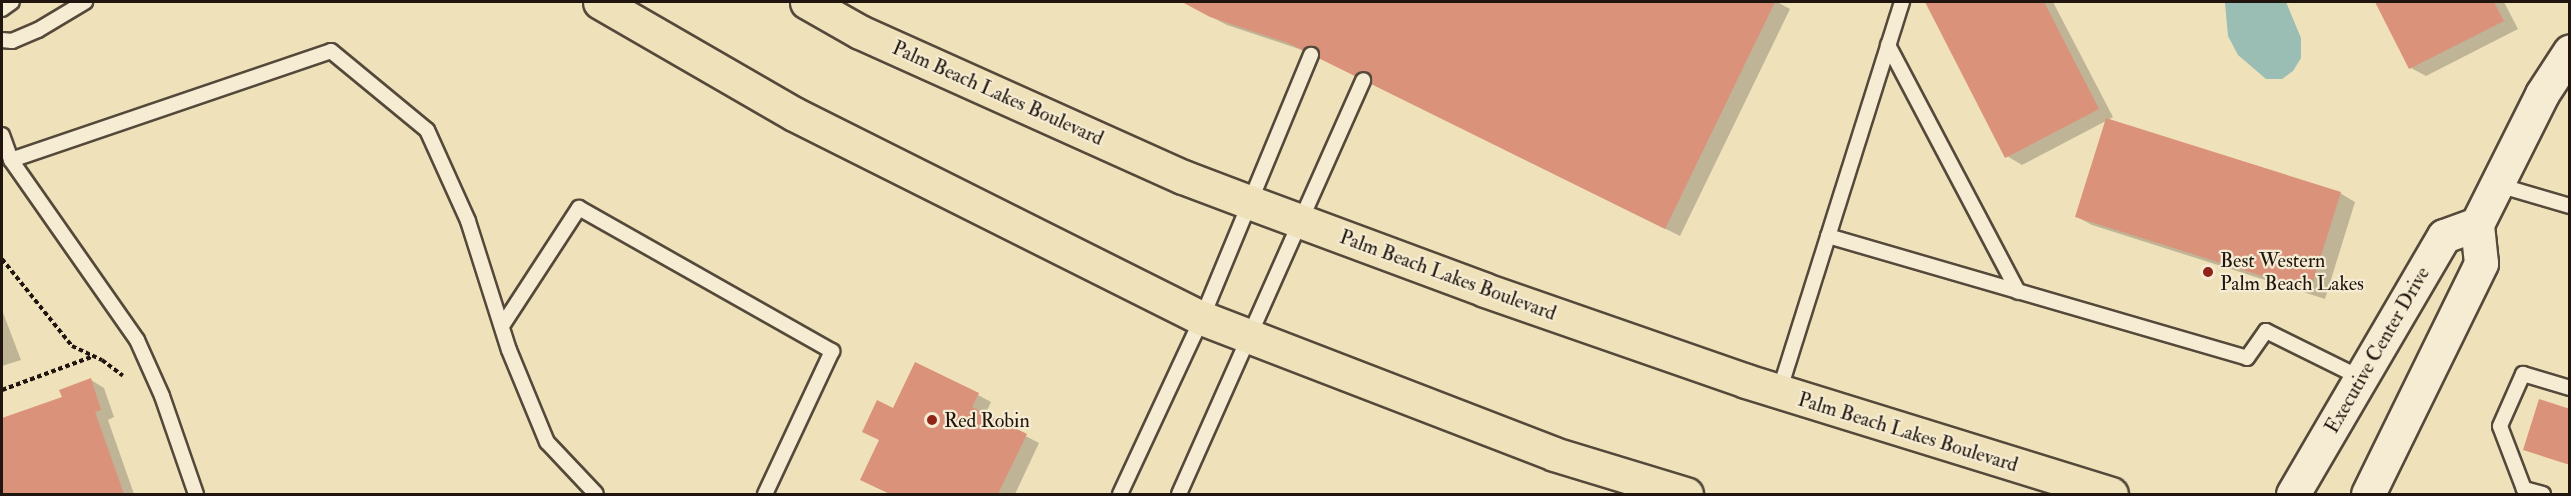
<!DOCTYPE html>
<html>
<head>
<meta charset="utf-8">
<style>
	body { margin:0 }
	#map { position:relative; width:2571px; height:496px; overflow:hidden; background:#efe2bb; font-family:"IM FELL Double Pica",serif }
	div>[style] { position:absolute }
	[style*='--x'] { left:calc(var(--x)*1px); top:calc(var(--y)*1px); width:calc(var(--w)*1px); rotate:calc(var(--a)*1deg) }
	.water>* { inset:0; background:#9abdb4 }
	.shadow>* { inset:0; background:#0003 }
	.building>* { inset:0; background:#db927b }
	.path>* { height:4px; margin-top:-2px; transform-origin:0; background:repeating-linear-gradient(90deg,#21160f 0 4.5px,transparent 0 7.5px) }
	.roads { filter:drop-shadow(2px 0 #54493a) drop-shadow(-2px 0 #54493a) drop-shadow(0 2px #54493a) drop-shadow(0 -2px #54493a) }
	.lane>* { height:14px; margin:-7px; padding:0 7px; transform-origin:7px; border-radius:7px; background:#f5ecd3 }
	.secondary>* { height:33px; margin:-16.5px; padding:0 16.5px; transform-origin:16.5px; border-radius:16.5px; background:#f5ecd3 }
	.primary>* { height:33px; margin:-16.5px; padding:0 16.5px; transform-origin:16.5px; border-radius:16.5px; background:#efe2bb }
	.dots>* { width:16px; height:16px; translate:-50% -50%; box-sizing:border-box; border:3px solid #f5ecd3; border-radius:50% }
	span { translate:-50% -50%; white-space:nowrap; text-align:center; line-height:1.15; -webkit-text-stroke:4.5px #f5ecd3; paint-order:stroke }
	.street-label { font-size:20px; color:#21160f }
	.poi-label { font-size:20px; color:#21160f }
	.left { translate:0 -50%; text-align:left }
	.frame { position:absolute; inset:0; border:3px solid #21160f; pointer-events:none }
</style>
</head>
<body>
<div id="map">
	<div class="water">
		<div style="clip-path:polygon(2286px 2px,2301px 38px,2301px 58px,2293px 71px,2282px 79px,2266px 79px,2238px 55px,2228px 36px,2225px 3px)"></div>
	</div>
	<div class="shadow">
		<div style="clip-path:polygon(1183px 2px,1777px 2px,1790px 9px,1680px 236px,1305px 51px,1227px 25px)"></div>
		<div style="clip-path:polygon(1927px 2px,2053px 2px,2113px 117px,2108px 120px,2340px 193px,2355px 202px,2325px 299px,2092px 225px,2077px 217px,2106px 121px,2022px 165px,2007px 156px)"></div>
		<div style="clip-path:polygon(2377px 2px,2504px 2px,2518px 29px,2426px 76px,2411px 68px)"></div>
		<div style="clip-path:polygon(2px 310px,21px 360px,2px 366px)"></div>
		<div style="clip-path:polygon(91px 380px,104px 388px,114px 417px,108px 420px,134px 494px,2px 494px,2px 420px,64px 398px)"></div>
		<div style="clip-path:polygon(978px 395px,991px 402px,985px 415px,1039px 443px,1015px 494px,891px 494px,875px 487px,880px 440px,894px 410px)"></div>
	</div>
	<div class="building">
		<div style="clip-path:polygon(1182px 2px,1775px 2px,1665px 229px,1288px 43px,1210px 17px)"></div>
		<div style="clip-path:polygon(1925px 2px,2044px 2px,2099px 109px,2005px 158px)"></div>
		<div style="clip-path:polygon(2375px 2px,2494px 2px,2504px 21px,2409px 69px)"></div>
		<div style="clip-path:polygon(2106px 118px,2341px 192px,2310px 291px,2075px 217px)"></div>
		<div style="clip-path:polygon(915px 362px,979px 393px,972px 407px,1027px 434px,998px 494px,890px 494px,860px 480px,879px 440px,862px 432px,877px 400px,893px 408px)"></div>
		<div style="clip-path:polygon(91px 378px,101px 410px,95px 412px,124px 494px,2px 494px,2px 418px,62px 397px,59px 390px)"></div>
		<div style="clip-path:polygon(2539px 399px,2570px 409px,2570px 465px,2523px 450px)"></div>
	</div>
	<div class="path">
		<div style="--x:2;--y:259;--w:112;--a:51.2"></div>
		<div style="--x:72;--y:346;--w:33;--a:25"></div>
		<div style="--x:102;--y:360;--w:26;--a:37"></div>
		<div style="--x:2;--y:390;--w:98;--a:-20.3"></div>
	</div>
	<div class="roads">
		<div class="lane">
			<div style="--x:2;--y:9;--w:12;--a:-35"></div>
			<div style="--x:2;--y:40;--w:10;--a:6"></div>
			<div style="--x:12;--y:41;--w:28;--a:-23"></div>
			<div style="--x:38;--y:30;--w:55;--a:-30.8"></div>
			<div style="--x:1888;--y:45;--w:279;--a:62.2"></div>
			<div style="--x:2;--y:135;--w:27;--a:70"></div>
			<div style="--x:11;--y:160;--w:220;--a:55"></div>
			<div style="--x:137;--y:340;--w:61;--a:65.9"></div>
			<div style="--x:162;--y:396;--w:104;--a:70.9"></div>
			<div style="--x:11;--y:160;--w:338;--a:-18.8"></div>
			<div style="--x:331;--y:51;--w:124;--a:39.5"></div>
			<div style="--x:427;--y:130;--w:100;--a:65.7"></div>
			<div style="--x:468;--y:221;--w:135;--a:72.4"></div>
			<div style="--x:509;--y:350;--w:100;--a:67.6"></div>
			<div style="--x:547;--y:442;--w:71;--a:46.7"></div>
			<div style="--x:2498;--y:185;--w:75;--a:16.3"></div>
			<div style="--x:1828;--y:236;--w:436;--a:16.2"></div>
			<div style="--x:2247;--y:358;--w:33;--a:-55"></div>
			<div style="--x:2266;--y:331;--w:106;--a:26.3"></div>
			<div style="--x:502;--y:326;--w:141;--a:-56.9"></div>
			<div style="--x:579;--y:208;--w:291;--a:29.5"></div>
			<div style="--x:832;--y:351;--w:158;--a:115.1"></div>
			<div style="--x:1779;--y:392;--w:409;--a:-72.5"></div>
			<div style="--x:1120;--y:494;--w:194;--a:-65"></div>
			<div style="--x:1202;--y:318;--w:285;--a:-67.5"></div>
			<div style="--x:1179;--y:494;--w:453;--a:-66"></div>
			<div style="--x:2543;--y:494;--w:20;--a:-165"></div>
			<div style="--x:2524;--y:489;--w:67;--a:-110.9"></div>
			<div style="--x:2500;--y:426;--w:57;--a:-66.1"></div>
			<div style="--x:2523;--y:374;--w:49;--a:16.6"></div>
		</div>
		<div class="secondary">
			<div style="--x:2293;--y:494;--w:299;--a:-59.7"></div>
			<div style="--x:2444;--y:236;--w:35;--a:-20"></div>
			<div style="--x:2368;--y:494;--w:257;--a:-63.9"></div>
			<div style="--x:2481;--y:263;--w:39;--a:-96"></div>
			<div style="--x:2477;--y:224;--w:145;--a:-63.4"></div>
			<div style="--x:2542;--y:94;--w:51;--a:-56.9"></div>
		</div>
		<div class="primary">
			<div style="--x:600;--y:2;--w:224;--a:30"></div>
			<div style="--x:794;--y:114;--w:456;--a:26.6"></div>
			<div style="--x:1202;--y:318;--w:377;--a:21.1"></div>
			<div style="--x:1554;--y:454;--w:138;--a:16.9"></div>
			<div style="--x:807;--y:2;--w:61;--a:29.5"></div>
			<div style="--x:860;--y:32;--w:354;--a:24.2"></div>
			<div style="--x:1183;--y:177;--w:71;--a:20.7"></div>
			<div style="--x:1249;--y:202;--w:252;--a:20.4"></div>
			<div style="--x:1485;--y:290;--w:276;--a:19.2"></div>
			<div style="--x:1746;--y:381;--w:382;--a:17.2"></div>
		</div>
	</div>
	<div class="dots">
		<div style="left:2208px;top:272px;background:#8f2418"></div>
		<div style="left:932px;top:420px;background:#8f2418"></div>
	</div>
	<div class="street-label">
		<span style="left:998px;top:93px;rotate:24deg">Palm Beach Lakes Boulevard</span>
		<span style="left:1448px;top:275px;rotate:20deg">Palm Beach Lakes Boulevard</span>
		<span style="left:2377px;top:350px;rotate:-60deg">Executive Center Drive</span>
		<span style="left:1908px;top:432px;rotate:17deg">Palm Beach Lakes Boulevard</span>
	</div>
	<div class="poi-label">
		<span class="left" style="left:2220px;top:272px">Best Western<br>Palm Beach Lakes</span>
		<span class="left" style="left:944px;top:420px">Red Robin</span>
	</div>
	<div class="frame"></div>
</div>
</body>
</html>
